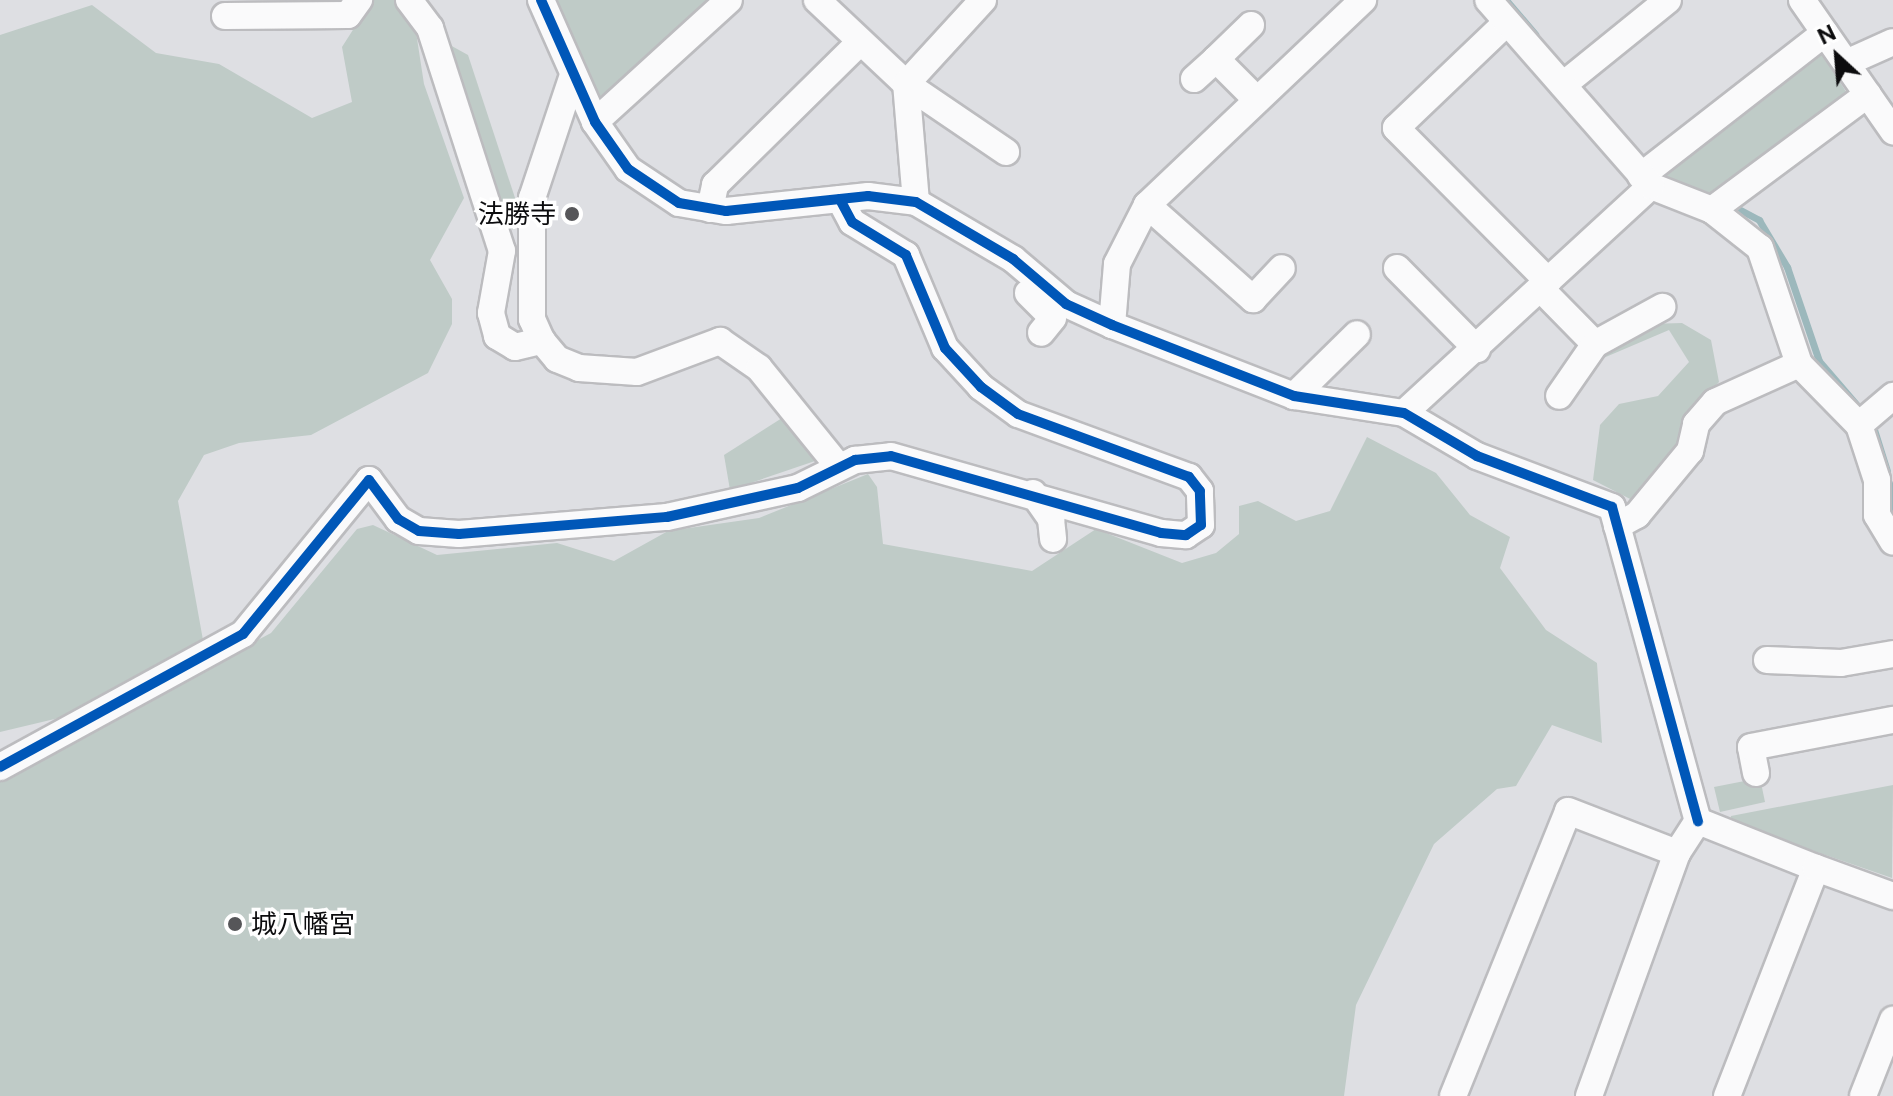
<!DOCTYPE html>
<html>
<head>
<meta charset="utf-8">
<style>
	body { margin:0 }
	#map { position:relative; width:1893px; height:1096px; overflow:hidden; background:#dedfe3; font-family:"Public Sans","Noto Sans JP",sans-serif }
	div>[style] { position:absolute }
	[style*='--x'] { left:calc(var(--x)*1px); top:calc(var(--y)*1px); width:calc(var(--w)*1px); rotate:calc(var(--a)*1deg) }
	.green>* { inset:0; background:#bfcbc7 }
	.stream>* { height:7px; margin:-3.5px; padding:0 3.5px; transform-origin:3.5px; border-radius:3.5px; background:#9cb8bc }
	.roads { filter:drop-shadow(2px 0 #bcbcbf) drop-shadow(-2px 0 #bcbcbf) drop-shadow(0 2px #bcbcbf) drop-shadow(0 -2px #bcbcbf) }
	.minor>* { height:26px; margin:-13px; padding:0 13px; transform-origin:13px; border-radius:13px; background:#fafafb }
	.cycleway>* { height:10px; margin:-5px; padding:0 5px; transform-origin:5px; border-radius:5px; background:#0057b8 }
	.dots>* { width:22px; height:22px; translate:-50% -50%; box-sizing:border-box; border:4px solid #fff; border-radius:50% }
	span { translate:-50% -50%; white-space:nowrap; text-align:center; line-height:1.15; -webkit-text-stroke:7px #fff; paint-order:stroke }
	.poi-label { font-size:26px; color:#0c0c0e }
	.right { translate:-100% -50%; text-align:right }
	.left { translate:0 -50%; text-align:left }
	.north { position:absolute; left:1797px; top:16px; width:80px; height:80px; -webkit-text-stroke:6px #fff; paint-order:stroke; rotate:334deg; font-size:22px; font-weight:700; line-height:32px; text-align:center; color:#0c0c0e }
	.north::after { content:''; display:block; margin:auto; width:28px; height:36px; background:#0c0c0e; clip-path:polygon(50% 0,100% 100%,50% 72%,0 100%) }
</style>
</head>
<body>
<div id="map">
	<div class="green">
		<div style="clip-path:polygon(372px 0,394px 0,416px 32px,424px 84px,464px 198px,430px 260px,452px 299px,452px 324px,428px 373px,311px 435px,239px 443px,204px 455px,178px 501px,203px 640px,63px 717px,0 732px,0 35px,92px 5px,156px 53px,219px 64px,312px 118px,352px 102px,342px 47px)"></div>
		<div style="clip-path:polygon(553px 0,718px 0,602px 109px)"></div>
		<div style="clip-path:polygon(439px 39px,468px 55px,519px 210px,514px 230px,505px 226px)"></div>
		<div style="clip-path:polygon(1819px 49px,1850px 98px,1719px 196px,1658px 175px)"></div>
		<div style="clip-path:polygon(1682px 323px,1711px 340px,1719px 382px,1681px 423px,1682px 447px,1636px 502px,1593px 480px,1600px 425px,1619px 404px,1658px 396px,1689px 362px,1669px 330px,1601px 359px,1648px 324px)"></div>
		<div style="clip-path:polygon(782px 418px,814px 447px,815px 461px,730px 490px,724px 455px)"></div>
		<div style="clip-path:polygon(1367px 437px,1436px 473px,1470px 515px,1510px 537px,1500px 568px,1546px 630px,1597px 663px,1602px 743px,1552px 725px,1516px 786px,1497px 789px,1434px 844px,1356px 1005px,1344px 1096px,0 1096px,0 778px,271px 633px,357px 529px,373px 525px,437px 555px,557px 543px,614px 561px,668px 531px,759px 518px,868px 474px,877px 487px,883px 544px,1032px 571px,1096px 529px,1182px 563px,1216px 553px,1239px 534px,1239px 506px,1258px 501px,1296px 521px,1330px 511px)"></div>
		<div style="clip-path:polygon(1760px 778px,1765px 802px,1720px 812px,1714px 787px)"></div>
		<div style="clip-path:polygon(1893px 785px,1892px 878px,1730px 822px,1731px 816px)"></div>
	</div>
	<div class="stream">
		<div style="--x:1506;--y:0;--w:45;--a:49.5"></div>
		<div style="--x:1731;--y:205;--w:32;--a:28"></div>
		<div style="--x:1759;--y:220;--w:55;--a:59.2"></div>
		<div style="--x:1787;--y:267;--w:99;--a:71.2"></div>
		<div style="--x:1819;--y:361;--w:57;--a:49.3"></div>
		<div style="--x:1872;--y:423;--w:50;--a:72.6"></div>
		<div style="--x:1889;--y:483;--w:26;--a:81"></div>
	</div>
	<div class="roads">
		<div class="minor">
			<div style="--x:409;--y:0;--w:35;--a:53"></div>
			<div style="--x:430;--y:28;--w:234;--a:72.1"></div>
			<div style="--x:502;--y:251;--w:63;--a:100.1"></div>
			<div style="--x:491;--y:313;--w:24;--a:75"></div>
			<div style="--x:497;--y:336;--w:21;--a:31"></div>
			<div style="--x:515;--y:347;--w:28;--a:-13"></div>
			<div style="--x:541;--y:0;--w:133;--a:66.1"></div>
			<div style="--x:595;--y:122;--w:57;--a:54.9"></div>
			<div style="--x:628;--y:169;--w:61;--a:33.7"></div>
			<div style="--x:679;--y:203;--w:48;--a:9.7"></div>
			<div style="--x:726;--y:211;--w:143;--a:-6"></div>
			<div style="--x:868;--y:196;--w:48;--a:7.1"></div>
			<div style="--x:916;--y:202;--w:113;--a:30.4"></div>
			<div style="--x:1013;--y:259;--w:70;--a:40.3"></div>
			<div style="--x:1066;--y:304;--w:51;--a:24.5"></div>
			<div style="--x:1112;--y:325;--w:195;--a:21.3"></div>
			<div style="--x:1294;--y:396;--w:111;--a:8.8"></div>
			<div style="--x:1404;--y:413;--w:85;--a:30.5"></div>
			<div style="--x:1477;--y:456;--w:144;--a:20.7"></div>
			<div style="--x:1612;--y:507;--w:326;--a:74.7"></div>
			<div style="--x:817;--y:0;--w:122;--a:43.3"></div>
			<div style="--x:906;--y:84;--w:121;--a:34.2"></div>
			<div style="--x:1802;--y:0;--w:160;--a:55.2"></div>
			<div style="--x:225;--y:16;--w:123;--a:-0.5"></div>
			<div style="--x:348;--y:15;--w:19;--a:-54"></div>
			<div style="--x:1506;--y:23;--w:152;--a:136.3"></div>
			<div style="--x:1396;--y:128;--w:216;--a:45.2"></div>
			<div style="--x:1251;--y:25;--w:49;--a:135.8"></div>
			<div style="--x:1216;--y:59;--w:58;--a:45"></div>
			<div style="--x:1846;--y:63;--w:51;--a:-24.1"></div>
			<div style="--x:573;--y:75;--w:130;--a:108.4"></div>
			<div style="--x:532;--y:198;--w:121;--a:90"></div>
			<div style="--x:532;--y:319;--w:24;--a:66"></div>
			<div style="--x:542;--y:341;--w:23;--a:50"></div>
			<div style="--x:557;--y:359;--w:24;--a:22"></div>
			<div style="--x:579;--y:368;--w:58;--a:3.9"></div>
			<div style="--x:637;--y:372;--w:89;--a:-20.5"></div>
			<div style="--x:720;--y:341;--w:47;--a:34.7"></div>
			<div style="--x:759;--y:368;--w:127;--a:51.1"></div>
			<div style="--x:1194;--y:79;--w:30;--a:-42"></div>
			<div style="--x:1563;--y:85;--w:135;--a:-39"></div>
			<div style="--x:595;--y:122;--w:181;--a:-42.3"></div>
			<div style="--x:1641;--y:176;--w:233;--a:-37.9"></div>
			<div style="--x:1651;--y:186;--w:66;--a:21.5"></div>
			<div style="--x:1712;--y:210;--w:61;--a:38.4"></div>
			<div style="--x:1760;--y:248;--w:122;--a:71.4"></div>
			<div style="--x:1799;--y:364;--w:86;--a:45.5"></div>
			<div style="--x:1859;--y:425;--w:58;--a:71.9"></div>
			<div style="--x:1877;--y:480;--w:35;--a:90"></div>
			<div style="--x:1877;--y:515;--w:31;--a:59"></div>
			<div style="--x:916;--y:202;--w:118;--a:-94.8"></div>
			<div style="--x:906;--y:84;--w:114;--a:-47.5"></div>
			<div style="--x:1147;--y:205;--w:142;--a:41.6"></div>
			<div style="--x:1253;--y:299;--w:42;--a:-46.9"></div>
			<div style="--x:710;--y:209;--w:25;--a:-78"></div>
			<div style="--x:715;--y:185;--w:202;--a:-44.6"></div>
			<div style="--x:1712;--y:210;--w:194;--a:-36.6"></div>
			<div style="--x:1397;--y:268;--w:114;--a:45.4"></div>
			<div style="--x:1540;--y:288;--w:78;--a:45.5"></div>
			<div style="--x:1595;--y:344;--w:63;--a:124.7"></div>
			<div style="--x:1028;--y:293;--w:35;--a:45"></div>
			<div style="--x:1053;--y:318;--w:19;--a:129"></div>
			<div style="--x:1112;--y:325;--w:61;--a:-85.3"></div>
			<div style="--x:1117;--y:264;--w:66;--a:-63"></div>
			<div style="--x:1147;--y:205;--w:298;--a:-43.5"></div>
			<div style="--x:1595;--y:344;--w:77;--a:-28.9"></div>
			<div style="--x:1294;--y:396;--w:88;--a:-44.5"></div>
			<div style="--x:1404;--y:413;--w:335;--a:-42.6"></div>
			<div style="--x:1651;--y:186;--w:247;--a:-131.2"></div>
			<div style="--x:1859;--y:425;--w:45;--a:-40.5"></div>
			<div style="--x:1033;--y:493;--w:32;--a:55"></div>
			<div style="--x:1051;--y:519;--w:20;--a:84"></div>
			<div style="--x:1617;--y:526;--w:23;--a:-29"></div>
			<div style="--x:1637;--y:515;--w:83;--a:-50.4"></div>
			<div style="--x:1690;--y:451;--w:28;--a:-77"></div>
			<div style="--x:1696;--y:424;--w:29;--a:-49"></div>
			<div style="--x:1715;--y:402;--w:92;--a:-24.3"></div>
			<div style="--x:1767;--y:660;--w:74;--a:2.3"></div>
			<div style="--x:1841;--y:663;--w:53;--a:-9.8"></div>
			<div style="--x:0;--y:767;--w:277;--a:-28.7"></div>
			<div style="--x:243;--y:634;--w:199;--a:-50.7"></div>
			<div style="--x:369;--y:480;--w:49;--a:53.4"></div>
			<div style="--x:398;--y:519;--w:24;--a:30"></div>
			<div style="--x:419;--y:531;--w:40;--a:4.3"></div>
			<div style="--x:459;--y:534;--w:209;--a:-4.7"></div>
			<div style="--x:667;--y:517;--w:134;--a:-12.5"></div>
			<div style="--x:798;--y:488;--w:64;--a:-26.2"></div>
			<div style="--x:855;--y:460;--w:36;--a:-6"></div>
			<div style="--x:891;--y:456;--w:281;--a:15.9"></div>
			<div style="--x:1161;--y:533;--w:25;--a:5"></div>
			<div style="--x:1186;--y:535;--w:18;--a:-34"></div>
			<div style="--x:1201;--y:525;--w:34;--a:-92"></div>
			<div style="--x:1200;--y:491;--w:18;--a:-128"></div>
			<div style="--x:1189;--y:477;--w:182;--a:-159.8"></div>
			<div style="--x:1018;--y:414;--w:46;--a:-143.9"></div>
			<div style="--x:981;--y:387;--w:53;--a:-132.7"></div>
			<div style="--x:945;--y:348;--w:101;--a:-112.8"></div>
			<div style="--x:906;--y:255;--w:63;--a:-148.6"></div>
			<div style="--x:852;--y:222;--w:26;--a:-118"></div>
			<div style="--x:1756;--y:773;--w:26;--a:-101"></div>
			<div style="--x:1751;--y:747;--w:145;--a:-10.8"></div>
			<div style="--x:1698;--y:821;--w:127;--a:21.7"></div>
			<div style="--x:1816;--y:868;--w:245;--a:111.3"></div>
			<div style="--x:1816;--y:868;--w:82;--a:20"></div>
			<div style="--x:1453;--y:1096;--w:307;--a:-68"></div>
			<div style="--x:1568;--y:811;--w:117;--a:21.1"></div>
			<div style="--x:1589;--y:1096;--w:258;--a:-70.1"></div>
			<div style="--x:1677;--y:853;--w:38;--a:-57"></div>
			<div style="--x:1863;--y:1096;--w:82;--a:-68.5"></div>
		</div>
	</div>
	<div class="cycleway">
		<div style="--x:541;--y:0;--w:133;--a:66.1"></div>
		<div style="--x:595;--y:122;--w:57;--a:54.9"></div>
		<div style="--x:628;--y:169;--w:61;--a:33.7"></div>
		<div style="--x:679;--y:203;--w:48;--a:9.7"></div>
		<div style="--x:726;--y:211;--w:143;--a:-6"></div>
		<div style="--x:868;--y:196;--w:48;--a:7.1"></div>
		<div style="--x:916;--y:202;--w:113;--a:30.4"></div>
		<div style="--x:1013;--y:259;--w:70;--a:40.3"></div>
		<div style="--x:1066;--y:304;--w:51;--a:24.5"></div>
		<div style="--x:1112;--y:325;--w:195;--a:21.3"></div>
		<div style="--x:1294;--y:396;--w:111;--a:8.8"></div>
		<div style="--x:1404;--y:413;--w:85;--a:30.5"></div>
		<div style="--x:1477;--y:456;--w:144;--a:20.7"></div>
		<div style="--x:1612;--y:507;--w:326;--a:74.7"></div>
		<div style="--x:0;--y:767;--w:277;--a:-28.7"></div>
		<div style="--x:243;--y:634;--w:199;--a:-50.7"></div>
		<div style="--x:369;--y:480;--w:49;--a:53.4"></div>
		<div style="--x:398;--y:519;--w:24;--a:30"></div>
		<div style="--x:419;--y:531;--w:40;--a:4.3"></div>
		<div style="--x:459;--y:534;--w:209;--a:-4.7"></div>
		<div style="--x:667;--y:517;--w:134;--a:-12.5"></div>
		<div style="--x:798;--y:488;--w:64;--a:-26.2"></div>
		<div style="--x:855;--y:460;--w:36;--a:-6"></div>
		<div style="--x:891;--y:456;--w:281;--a:15.9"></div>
		<div style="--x:1161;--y:533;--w:25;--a:5"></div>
		<div style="--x:1186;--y:535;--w:18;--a:-34"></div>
		<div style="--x:1201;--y:525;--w:34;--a:-92"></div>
		<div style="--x:1200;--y:491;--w:18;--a:-128"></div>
		<div style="--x:1189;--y:477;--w:182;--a:-159.8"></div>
		<div style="--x:1018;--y:414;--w:46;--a:-143.9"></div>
		<div style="--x:981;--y:387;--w:53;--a:-132.7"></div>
		<div style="--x:945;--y:348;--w:101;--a:-112.8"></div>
		<div style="--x:906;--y:255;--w:63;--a:-148.6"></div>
		<div style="--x:852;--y:222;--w:26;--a:-118"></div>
	</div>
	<div class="dots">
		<div style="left:572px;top:214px;background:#565659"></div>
		<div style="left:235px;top:924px;background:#565659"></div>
	</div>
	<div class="poi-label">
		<span class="right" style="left:556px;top:214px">法勝寺</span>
		<span class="left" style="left:251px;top:924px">城八幡宮</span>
	</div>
	<div class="north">N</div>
</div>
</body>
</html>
